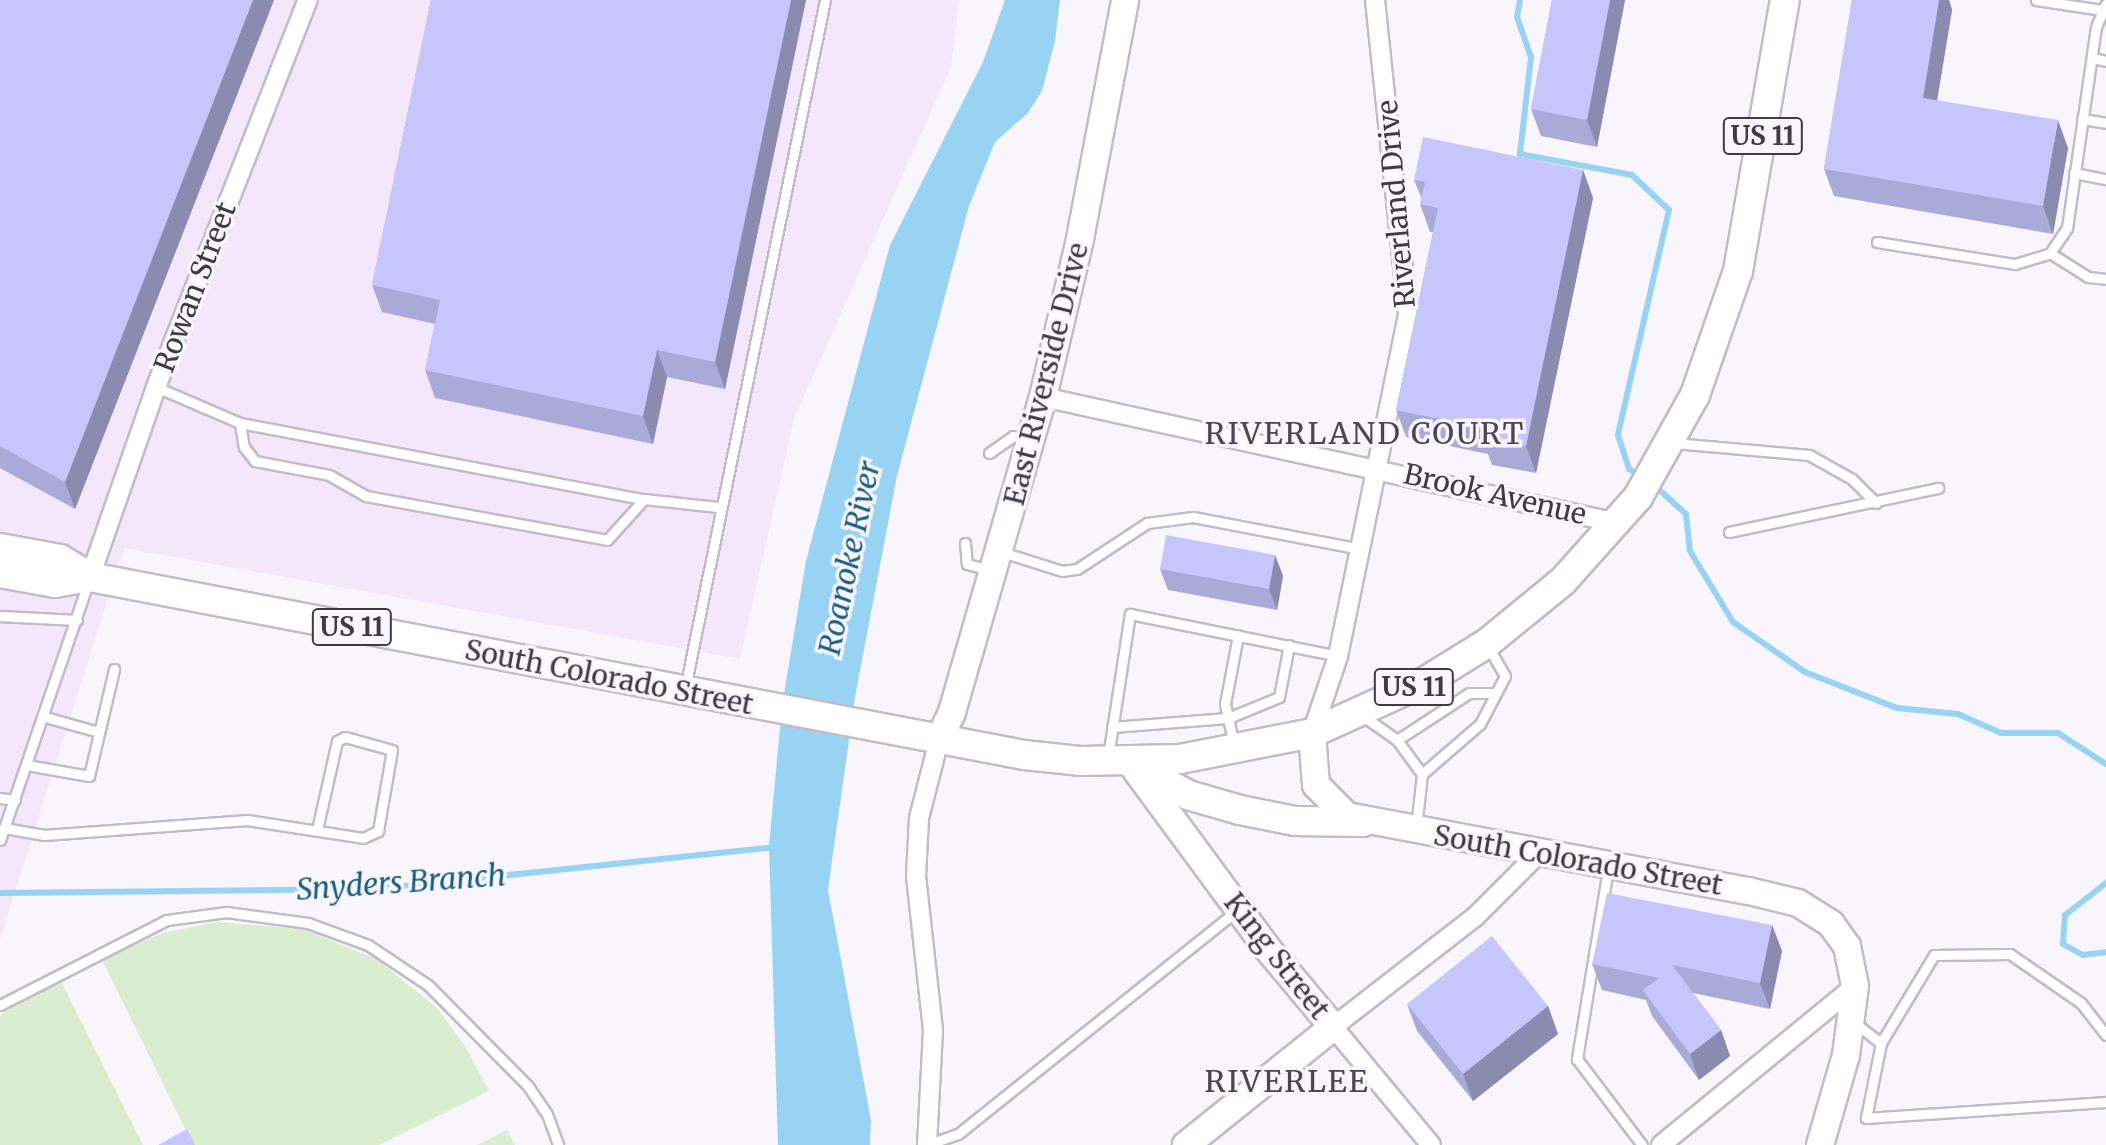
<!DOCTYPE html>
<html>
<head>
<meta charset="utf-8">
<style>
	body { margin:0 }
	#map { position:relative; width:2106px; height:1145px; overflow:hidden; background:#f9f5fd; font-family:Merriweather,serif }
	div>[style] { position:absolute }
	[style*='--x'] { left:calc(var(--x)*1px); top:calc(var(--y)*1px); width:calc(var(--w)*1px); rotate:calc(var(--a)*1deg) }
	.industrial>* { inset:0; background:#f4e7fb }
	.green>* { inset:0; background:#d9eece }
	.water>* { inset:0; background:#98d3f4 }
	.stream>* { height:6px; margin:-3px; padding:0 3px; transform-origin:3px; border-radius:3px; background:#98d3f4 }
	.roads { filter:drop-shadow(2px 0 #c2bbc8) drop-shadow(-2px 0 #c2bbc8) drop-shadow(0 2px #c2bbc8) drop-shadow(0 -2px #c2bbc8) }
	.lane>* { height:9px; margin:-4.5px; padding:0 4.5px; transform-origin:4.5px; border-radius:4.5px; background:#fff }
	.street>* { height:18px; margin:-9px; padding:0 9px; transform-origin:9px; border-radius:9px; background:#fff }
	.secondary>* { height:26px; margin:-13px; padding:0 13px; transform-origin:13px; border-radius:13px; background:#fff }
	.primary>* { height:28px; margin:-14px; padding:0 14px; transform-origin:14px; border-radius:14px; background:#fff }
	.wall>* { inset:0; background:#aaaad9 }
	.shaded-wall>* { inset:0; background:#8b8bb0 }
	.building>* { inset:0; background:#c6c6fc }
	span { translate:-50% -50%; white-space:nowrap; text-align:center; line-height:1.15; -webkit-text-stroke:7px #f9f5fd; paint-order:stroke }
	.shield-label span { padding:2px 6px; background:#f9f5fd; border:2px solid; border-radius:6px; -webkit-text-stroke-width:0 }
	.shield-label { font-size:26px; color:#3f3c41; font-weight:700 }
	.street-label { font-size:28px; color:#3f3c41 }
	.neighbourhood-label { font-size:30px; color:#4c4651; letter-spacing:2px }
	.water-label { font-size:30px; color:#185e7e; font-style:italic }
</style>
</head>
<body>
<div id="map">
	<div class="industrial">
		<div style="clip-path:polygon(0 0,959px 0,951px 67px,794px 419px,740px 659px,124px 548px,0 939px)"></div>
	</div>
	<div class="green">
		<div style="clip-path:polygon(217px 922px,303px 929px,378px 960px,437px 1008px,465px 1046px,489px 1091px,379px 1145px,193px 1145px,101px 958px,163px 933px)"></div>
		<div style="clip-path:polygon(60px 979px,143px 1145px,0 1145px,0 1015px)"></div>
		<div style="clip-path:polygon(507px 1130px,515px 1145px,477px 1145px)"></div>
	</div>
	<div class="water">
		<div style="clip-path:polygon(1005px 0,1060px 0,1055px 41px,1042px 91px,1028px 113px,995px 142px,969px 206px,897px 476px,855px 697px,828px 890px,871px 1120px,870px 1145px,778px 1145px,769px 846px,782px 706px,806px 561px,890px 245px,983px 62px)"></div>
	</div>
	<div class="stream">
		<div style="--x:1520;--y:0;--w:17;--a:100"></div>
		<div style="--x:1517;--y:17;--w:42;--a:70.7"></div>
		<div style="--x:1531;--y:57;--w:98;--a:96.5"></div>
		<div style="--x:1520;--y:154;--w:114;--a:10.6"></div>
		<div style="--x:1632;--y:175;--w:51;--a:43.4"></div>
		<div style="--x:1669;--y:210;--w:231;--a:102.8"></div>
		<div style="--x:1618;--y:435;--w:36;--a:72"></div>
		<div style="--x:1629;--y:469;--w:15;--a:32"></div>
		<div style="--x:1654;--y:485;--w:43;--a:42.2"></div>
		<div style="--x:1686;--y:514;--w:37;--a:84"></div>
		<div style="--x:1690;--y:551;--w:83;--a:58.8"></div>
		<div style="--x:1733;--y:622;--w:88;--a:34.8"></div>
		<div style="--x:1805;--y:672;--w:99;--a:21.4"></div>
		<div style="--x:1897;--y:708;--w:61;--a:5.6"></div>
		<div style="--x:1958;--y:714;--w:47;--a:23.8"></div>
		<div style="--x:2001;--y:733;--w:57;--a:0"></div>
		<div style="--x:2058;--y:733;--w:57;--a:32.9"></div>
		<div style="--x:2106;--y:883;--w:52;--a:142"></div>
		<div style="--x:2065;--y:915;--w:29;--a:94"></div>
		<div style="--x:2063;--y:944;--w:23;--a:29"></div>
		<div style="--x:2083;--y:955;--w:23;--a:-7"></div>
		<div style="--x:0;--y:893;--w:376;--a:-0.6"></div>
		<div style="--x:376;--y:889;--w:400;--a:-6"></div>
	</div>
	<div class="roads">
		<div class="lane">
			<div style="--x:2036;--y:0;--w:67;--a:8.6"></div>
			<div style="--x:2092;--y:58;--w:14;--a:12"></div>
			<div style="--x:2082;--y:119;--w:24;--a:9"></div>
			<div style="--x:2074;--y:173;--w:33;--a:11"></div>
			<div style="--x:1877;--y:242;--w:140;--a:9.1"></div>
			<div style="--x:2015;--y:264;--w:37;--a:-17"></div>
			<div style="--x:2050;--y:253;--w:30;--a:-56"></div>
			<div style="--x:2067;--y:228;--w:203;--a:-81.8"></div>
			<div style="--x:2096;--y:27;--w:25;--a:-67"></div>
			<div style="--x:2050;--y:253;--w:45;--a:32.3"></div>
			<div style="--x:2088;--y:277;--w:18;--a:6"></div>
			<div style="--x:156;--y:387;--w:91;--a:23.2"></div>
			<div style="--x:240;--y:423;--w:411;--a:10.7"></div>
			<div style="--x:644;--y:499;--w:74;--a:6.2"></div>
			<div style="--x:240;--y:423;--w:24;--a:81"></div>
			<div style="--x:244;--y:447;--w:18;--a:52"></div>
			<div style="--x:255;--y:461;--w:75;--a:10.7"></div>
			<div style="--x:329;--y:475;--w:43;--a:29.6"></div>
			<div style="--x:366;--y:496;--w:245;--a:10.3"></div>
			<div style="--x:607;--y:540;--w:55;--a:-47.9"></div>
			<div style="--x:1674;--y:443;--w:136;--a:5.1"></div>
			<div style="--x:1809;--y:455;--w:49;--a:29.2"></div>
			<div style="--x:1852;--y:479;--w:34;--a:45"></div>
			<div style="--x:989;--y:453;--w:29;--a:-35"></div>
			<div style="--x:1013;--y:436;--w:16;--a:15"></div>
			<div style="--x:1729;--y:532;--w:214;--a:-11.9"></div>
			<div style="--x:965;--y:543;--w:21;--a:85"></div>
			<div style="--x:967;--y:564;--w:24;--a:15"></div>
			<div style="--x:1002;--y:552;--w:63;--a:17.6"></div>
			<div style="--x:1062;--y:571;--w:15;--a:-8"></div>
			<div style="--x:1077;--y:569;--w:84;--a:-33.3"></div>
			<div style="--x:1147;--y:523;--w:46;--a:-7.4"></div>
			<div style="--x:1193;--y:517;--w:171;--a:10.8"></div>
			<div style="--x:0;--y:616;--w:77;--a:3"></div>
			<div style="--x:685;--y:688;--w:702;--a:-78.5"></div>
			<div style="--x:1363;--y:716;--w:42;--a:35.2"></div>
			<div style="--x:1397;--y:740;--w:42;--a:53.7"></div>
			<div style="--x:1422;--y:774;--w:54;--a:96.3"></div>
			<div style="--x:45;--y:717;--w:56;--a:15.5"></div>
			<div style="--x:1112;--y:727;--w:116;--a:-4.4"></div>
			<div style="--x:1228;--y:718;--w:55;--a:-22.4"></div>
			<div style="--x:1279;--y:697;--w:53;--a:-79.1"></div>
			<div style="--x:1397;--y:740;--w:86;--a:-33.1"></div>
			<div style="--x:1469;--y:693;--w:27;--a:0"></div>
			<div style="--x:1234;--y:745;--w:42;--a:-102.4"></div>
			<div style="--x:1225;--y:704;--w:70;--a:-79.3"></div>
			<div style="--x:1108;--y:757;--w:145;--a:-81.3"></div>
			<div style="--x:1130;--y:614;--w:212;--a:11.4"></div>
			<div style="--x:27;--y:765;--w:63;--a:10.1"></div>
			<div style="--x:89;--y:776;--w:110;--a:-76.8"></div>
			<div style="--x:1422;--y:774;--w:77;--a:-40.8"></div>
			<div style="--x:1480;--y:724;--w:54;--a:-62.5"></div>
			<div style="--x:1505;--y:676;--w:34;--a:-120"></div>
			<div style="--x:0;--y:798;--w:15;--a:8"></div>
			<div style="--x:4;--y:828;--w:41;--a:9.9"></div>
			<div style="--x:44;--y:835;--w:204;--a:-4.2"></div>
			<div style="--x:247;--y:820;--w:117;--a:8.8"></div>
			<div style="--x:363;--y:838;--w:17;--a:-25"></div>
			<div style="--x:378;--y:831;--w:82;--a:-80.2"></div>
			<div style="--x:392;--y:750;--w:49;--a:-164.5"></div>
			<div style="--x:345;--y:737;--w:9;--a:153"></div>
			<div style="--x:337;--y:741;--w:91;--a:102.7"></div>
			<div style="--x:0;--y:840;--w:275;--a:-71.1"></div>
			<div style="--x:1608;--y:869;--w:193;--a:99.3"></div>
			<div style="--x:1577;--y:1059;--w:108;--a:52.9"></div>
			<div style="--x:0;--y:1005;--w:187;--a:-27"></div>
			<div style="--x:167;--y:920;--w:60;--a:-7.7"></div>
			<div style="--x:226;--y:912;--w:83;--a:7.6"></div>
			<div style="--x:308;--y:923;--w:64;--a:20.1"></div>
			<div style="--x:368;--y:945;--w:72;--a:33.7"></div>
			<div style="--x:428;--y:985;--w:142;--a:45.3"></div>
			<div style="--x:528;--y:1086;--w:34;--a:56"></div>
			<div style="--x:547;--y:1114;--w:33;--a:70"></div>
			<div style="--x:1855;--y:1023;--w:33;--a:38"></div>
			<div style="--x:2106;--y:1035;--w:41;--a:-128"></div>
			<div style="--x:2081;--y:1003;--w:86;--a:-145.4"></div>
			<div style="--x:2010;--y:954;--w:76;--a:179.2"></div>
			<div style="--x:1934;--y:955;--w:103;--a:121.1"></div>
			<div style="--x:1881;--y:1043;--w:76;--a:101.3"></div>
			<div style="--x:1866;--y:1118;--w:241;--a:-3.8"></div>
			<div style="--x:927;--y:1145;--w:33;--a:-20"></div>
			<div style="--x:958;--y:1134;--w:355;--a:-38.7"></div>
		</div>
		<div class="street">
			<div style="--x:1043;--y:397;--w:588;--a:12.38"></div>
			<div style="--x:90;--y:577;--w:201;--a:-70.8"></div>
			<div style="--x:156;--y:387;--w:416;--a:-68.6"></div>
			<div style="--x:1312;--y:733;--w:81;--a:-71.3"></div>
			<div style="--x:1338;--y:656;--w:349;--a:-78.4"></div>
			<div style="--x:1408;--y:314;--w:316;--a:-96"></div>
			<div style="--x:927;--y:1145;--w:115;--a:-87"></div>
			<div style="--x:933;--y:1030;--w:155;--a:-96.3"></div>
			<div style="--x:916;--y:876;--w:58;--a:-87"></div>
			<div style="--x:919;--y:818;--w:81;--a:-75.6"></div>
			<div style="--x:1431;--y:1145;--w:153;--a:-129.7"></div>
			<div style="--x:1333;--y:1027;--w:180;--a:-37.8"></div>
			<div style="--x:1475;--y:917;--w:91;--a:-45"></div>
			<div style="--x:1661;--y:1145;--w:251;--a:-39.3"></div>
		</div>
		<div class="secondary">
			<div style="--x:1312;--y:733;--w:52;--a:85.6"></div>
			<div style="--x:1316;--y:785;--w:44;--a:45"></div>
			<div style="--x:1347;--y:816;--w:409;--a:10.6"></div>
			<div style="--x:1749;--y:891;--w:50;--a:13.8"></div>
			<div style="--x:1798;--y:903;--w:39;--a:32"></div>
			<div style="--x:1831;--y:924;--w:27;--a:54"></div>
			<div style="--x:1847;--y:946;--w:41;--a:78.7"></div>
			<div style="--x:1855;--y:986;--w:70;--a:97.4"></div>
			<div style="--x:1846;--y:1055;--w:94;--a:106.1"></div>
			<div style="--x:939;--y:740;--w:31;--a:-65"></div>
			<div style="--x:952;--y:712;--w:328;--a:-73.9"></div>
			<div style="--x:1043;--y:397;--w:162;--a:-76.8"></div>
			<div style="--x:1080;--y:239;--w:243;--a:-79.3"></div>
			<div style="--x:1130;--y:762;--w:231;--a:53.6"></div>
			<div style="--x:1267;--y:948;--w:103;--a:50.1"></div>
			<div style="--x:1333;--y:1027;--w:189;--a:141.2"></div>
		</div>
		<div class="primary">
			<div style="--x:0;--y:548;--w:61;--a:10.4"></div>
			<div style="--x:60;--y:559;--w:35;--a:31"></div>
			<div style="--x:90;--y:577;--w:951;--a:10.79"></div>
			<div style="--x:1024;--y:755;--w:56;--a:6.1"></div>
			<div style="--x:1080;--y:761;--w:100;--a:-1.1"></div>
			<div style="--x:1180;--y:759;--w:135;--a:-11.1"></div>
			<div style="--x:1312;--y:733;--w:125;--a:-24.5"></div>
			<div style="--x:1426;--y:681;--w:70;--a:-31.7"></div>
			<div style="--x:1486;--y:644;--w:99;--a:-39.3"></div>
			<div style="--x:1563;--y:581;--w:113;--a:-48.2"></div>
			<div style="--x:1638;--y:497;--w:117;--a:-60.8"></div>
			<div style="--x:1695;--y:395;--w:131;--a:-70.9"></div>
			<div style="--x:1738;--y:271;--w:275;--a:-80.2"></div>
			<div style="--x:0;--y:573;--w:56;--a:10.3"></div>
			<div style="--x:55;--y:583;--w:36;--a:-10"></div>
			<div style="--x:1130;--y:762;--w:67;--a:29.6"></div>
			<div style="--x:1188;--y:795;--w:54;--a:16.1"></div>
			<div style="--x:1240;--y:810;--w:56;--a:11.3"></div>
			<div style="--x:1295;--y:821;--w:68;--a:0.8"></div>
		</div>
	</div>
	<div class="wall">
		<div style="clip-path:polygon(0 0,274px 0,75px 509px,0 468px)"></div>
		<div style="clip-path:polygon(431px 0,806px 0,725px 389px,667px 377px,653px 444px,435px 398px,425px 370px,435px 324px,382px 312px,372px 285px)"></div>
		<div style="clip-path:polygon(1552px 0,1625px 0,1597px 147px,1541px 136px,1531px 109px)"></div>
		<div style="clip-path:polygon(1852px 0,1949px 0,1952px 10px,1937px 100px,2068px 148px,2053px 234px,1834px 196px,1824px 169px)"></div>
		<div style="clip-path:polygon(1583px 170px,1593px 198px,1536px 473px,1492px 465px,1488px 454px,1406px 437px,1396px 410px,1433px 232px,1430px 232px,1420px 204px,1422px 199px,1414px 180px)"></div>
		<div style="clip-path:polygon(1275px 555px,1283px 576px,1277px 610px,1168px 590px,1160px 569px)"></div>
		<div style="clip-path:polygon(1772px 925px,1782px 951px,1770px 1009px,1693px 993px,1721px 1030px,1730px 1056px,1699px 1080px,1652px 1016px,1646px 1000px,1602px 990px,1592px 964px)"></div>
		<div style="clip-path:polygon(1407px 1004px,1548px 1006px,1558px 1034px,1473px 1101px,1417px 1031px)"></div>
	</div>
	<div class="shaded-wall">
		<div style="clip-path:polygon(253px 0,274px 0,75px 509px,65px 482px)"></div>
		<div style="clip-path:polygon(791px 0,806px 0,725px 389px,715px 362px)"></div>
		<div style="clip-path:polygon(1610px 0,1625px 0,1597px 147px,1587px 120px)"></div>
		<div style="clip-path:polygon(1939px 0,1949px 0,1952px 10px,1933px 125px,1923px 98px)"></div>
		<div style="clip-path:polygon(2058px 120px,2068px 148px,2053px 234px,2043px 206px)"></div>
		<div style="clip-path:polygon(1583px 170px,1593px 198px,1536px 473px,1526px 446px)"></div>
		<div style="clip-path:polygon(657px 350px,667px 377px,653px 444px,643px 416px)"></div>
		<div style="clip-path:polygon(1275px 555px,1283px 576px,1277px 610px,1269px 589px)"></div>
		<div style="clip-path:polygon(1772px 925px,1782px 951px,1770px 1009px,1760px 983px)"></div>
		<div style="clip-path:polygon(1548px 1006px,1558px 1034px,1473px 1101px,1463px 1074px)"></div>
		<div style="clip-path:polygon(1721px 1030px,1730px 1056px,1699px 1080px,1690px 1054px)"></div>
	</div>
	<div class="building">
		<div style="clip-path:polygon(0 0,253px 0,65px 482px,0 446px)"></div>
		<div style="clip-path:polygon(431px 0,791px 0,715px 362px,657px 350px,643px 416px,425px 370px,440px 300px,372px 285px)"></div>
		<div style="clip-path:polygon(1552px 0,1610px 0,1587px 120px,1531px 109px)"></div>
		<div style="clip-path:polygon(1852px 0,1939px 0,1923px 98px,2058px 120px,2043px 206px,1824px 169px)"></div>
		<div style="clip-path:polygon(1423px 137px,1583px 170px,1526px 446px,1482px 437px,1484px 428px,1396px 410px,1438px 208px,1420px 204px,1425px 182px,1414px 180px)"></div>
		<div style="clip-path:polygon(1166px 535px,1275px 555px,1269px 589px,1160px 569px)"></div>
		<div style="clip-path:polygon(1607px 893px,1772px 925px,1760px 983px,1672px 965px,1721px 1030px,1690px 1054px,1643px 990px,1659px 978px,1592px 964px)"></div>
		<div style="clip-path:polygon(1492px 936px,1548px 1006px,1463px 1074px,1407px 1004px)"></div>
		<div style="clip-path:polygon(187px 1129px,195px 1145px,158px 1145px)"></div>
	</div>
	<div class="shield-label">
		<span style="left:1763px;top:136px">US 11</span>
		<span style="left:352px;top:627px">US 11</span>
		<span style="left:1414px;top:687px">US 11</span>
	</div>
	<div class="street-label">
		<span style="left:1396px;top:204px;rotate:-95deg">Riverland Drive</span>
		<span style="left:195px;top:287px;rotate:-69deg">Rowan Street</span>
		<span style="left:1046px;top:374px;rotate:-76deg">East Riverside Drive</span>
		<span style="left:1495px;top:494px;rotate:13deg">Brook Avenue</span>
		<span style="left:609px;top:677px;rotate:11deg">South Colorado Street</span>
		<span style="left:1578px;top:860px;rotate:10deg">South Colorado Street</span>
		<span style="left:1277px;top:956px;rotate:52deg">King Street</span>
	</div>
	<div class="neighbourhood-label">
		<span style="left:1365px;top:433px">RIVERLAND COURT</span>
		<span style="left:1287px;top:1081px">RIVERLEE</span>
	</div>
	<div class="water-label">
		<span style="left:849px;top:558px;rotate:-78deg">Roanoke River</span>
		<span style="left:401px;top:882px;rotate:-4deg">Snyders Branch</span>
	</div>
</div>
</body>
</html>
